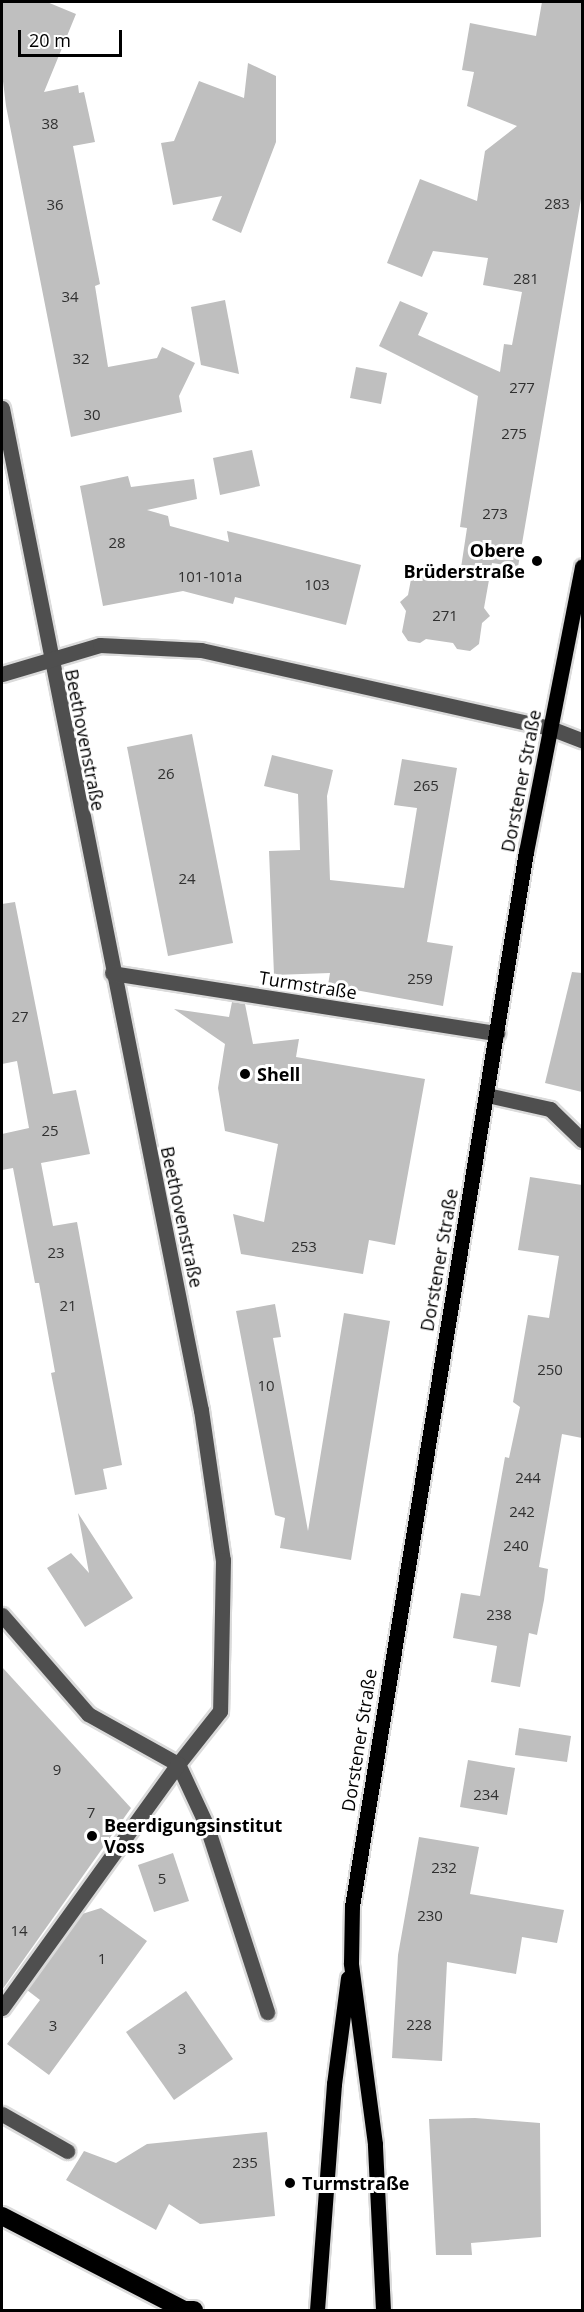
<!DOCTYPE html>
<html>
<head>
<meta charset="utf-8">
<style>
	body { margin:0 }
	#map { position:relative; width:584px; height:2312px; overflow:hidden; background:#fff; font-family:"Open Sans",sans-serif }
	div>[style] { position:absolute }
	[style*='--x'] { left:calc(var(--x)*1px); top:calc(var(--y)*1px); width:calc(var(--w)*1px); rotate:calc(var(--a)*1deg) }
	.building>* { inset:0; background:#bfbfbf }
	.roads { filter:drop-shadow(2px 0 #dbdbdb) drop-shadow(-2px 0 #dbdbdb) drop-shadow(0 2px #dbdbdb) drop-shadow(0 -2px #dbdbdb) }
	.minor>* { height:15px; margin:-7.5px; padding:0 7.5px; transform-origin:7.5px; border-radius:7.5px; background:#4f4f4f }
	.major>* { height:15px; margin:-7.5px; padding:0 7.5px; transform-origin:7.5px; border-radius:7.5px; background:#000 }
	.highway>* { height:18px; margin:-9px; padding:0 9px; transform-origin:9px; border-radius:9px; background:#000 }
	.dots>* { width:16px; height:16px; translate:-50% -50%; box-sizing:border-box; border:3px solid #fff; border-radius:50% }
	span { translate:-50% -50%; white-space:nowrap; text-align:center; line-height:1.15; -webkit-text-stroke:6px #fff; paint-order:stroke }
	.number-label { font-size:15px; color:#303030 }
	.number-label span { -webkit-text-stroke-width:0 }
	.poi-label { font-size:18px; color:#000; font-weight:700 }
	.right { translate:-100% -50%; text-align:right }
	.left { translate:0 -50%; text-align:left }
	.street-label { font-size:18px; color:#000 }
	.frame { position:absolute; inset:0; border:3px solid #000; pointer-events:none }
	.scale { position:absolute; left:18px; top:30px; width:104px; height:27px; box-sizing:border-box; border:3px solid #000; border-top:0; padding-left:8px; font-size:18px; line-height:21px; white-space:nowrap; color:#000; -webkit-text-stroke:4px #fff; paint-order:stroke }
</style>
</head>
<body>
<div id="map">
	<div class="building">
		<div style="clip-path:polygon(2px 2px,47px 2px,76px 14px,44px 92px,78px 85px,79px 93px,84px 92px,95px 142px,73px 146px,100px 284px,95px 286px,108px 367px,157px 358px,162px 347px,195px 363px,179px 396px,182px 412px,71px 437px,6px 106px,2px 73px)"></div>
		<div style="clip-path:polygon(542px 2px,582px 2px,582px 193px,518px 567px,492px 563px,484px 608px,490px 616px,482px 623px,479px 644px,470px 651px,457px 649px,453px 643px,426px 639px,420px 643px,408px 641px,402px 632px,406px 611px,400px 602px,408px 595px,412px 574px,459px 581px,467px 528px,460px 527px,478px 396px,379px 346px,400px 301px,428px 313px,418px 335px,500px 372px,504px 344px,512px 345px,522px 292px,483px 285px,488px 258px,433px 251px,422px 277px,387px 263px,420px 179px,477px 201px,485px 151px,517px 126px,467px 106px,474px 72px,462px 70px,470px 23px,536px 36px)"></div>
		<div style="clip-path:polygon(248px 63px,276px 76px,276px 142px,241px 233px,212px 220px,222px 196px,173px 205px,161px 143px,174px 141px,199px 81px,244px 98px)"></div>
		<div style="clip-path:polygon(225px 300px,239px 374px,201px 365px,191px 307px)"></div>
		<div style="clip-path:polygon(356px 367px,387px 373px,381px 404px,350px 398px)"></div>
		<div style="clip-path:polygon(252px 450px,260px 486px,220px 495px,213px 458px)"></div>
		<div style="clip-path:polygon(128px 476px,131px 487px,194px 479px,197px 499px,147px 510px,168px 516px,170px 526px,229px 542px,227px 531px,361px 565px,346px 625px,235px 597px,233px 604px,183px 591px,103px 606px,80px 486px)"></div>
		<div style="clip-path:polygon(192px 734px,233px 943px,168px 956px,127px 747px)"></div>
		<div style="clip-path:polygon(272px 755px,333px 770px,327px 796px,330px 880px,404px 888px,417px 808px,394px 805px,402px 759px,457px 768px,427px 942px,453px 946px,443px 1006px,328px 985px,330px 973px,274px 975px,269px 851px,300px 850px,298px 794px,264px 786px)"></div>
		<div style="clip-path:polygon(15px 902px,53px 1094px,76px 1090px,90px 1154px,41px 1163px,53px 1226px,77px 1222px,122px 1465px,103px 1469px,107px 1489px,75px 1495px,51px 1373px,55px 1372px,39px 1283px,35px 1283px,13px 1168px,2px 1170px,2px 1134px,29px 1128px,17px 1061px,2px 1064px,2px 904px)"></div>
		<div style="clip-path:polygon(572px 972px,582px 973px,582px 1092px,545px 1083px)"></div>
		<div style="clip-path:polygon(232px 1002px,245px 1004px,253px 1044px,299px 1039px,296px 1057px,425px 1079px,395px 1245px,369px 1240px,363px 1274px,241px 1254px,233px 1214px,264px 1222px,278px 1144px,225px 1131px,218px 1088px,225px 1044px,174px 1009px,229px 1017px)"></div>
		<div style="clip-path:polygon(530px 1177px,582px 1185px,582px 1438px,562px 1434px,539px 1567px,548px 1569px,544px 1600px,537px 1635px,529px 1633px,520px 1687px,491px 1682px,497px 1646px,453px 1638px,461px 1593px,480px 1596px,505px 1457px,509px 1458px,520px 1407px,513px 1402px,528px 1315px,549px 1318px,559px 1256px,518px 1250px)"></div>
		<div style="clip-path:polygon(275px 1304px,281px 1337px,273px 1338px,308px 1531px,344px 1313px,390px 1321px,351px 1560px,280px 1548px,285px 1518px,275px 1515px,236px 1311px)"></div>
		<div style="clip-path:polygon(78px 1513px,133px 1598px,85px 1627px,47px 1568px,71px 1553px,89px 1573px)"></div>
		<div style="clip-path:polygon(2px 1667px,131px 1808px,2px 1990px)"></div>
		<div style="clip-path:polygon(519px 1728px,571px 1736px,567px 1762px,515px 1755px)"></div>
		<div style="clip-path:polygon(468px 1760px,515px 1768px,507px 1815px,460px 1807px)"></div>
		<div style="clip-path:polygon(419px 1837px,479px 1847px,470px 1894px,564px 1910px,557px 1943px,522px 1937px,516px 1974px,447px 1962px,442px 2061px,392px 2058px,398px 1955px)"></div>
		<div style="clip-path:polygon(173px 1853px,189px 1901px,154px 1912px,138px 1865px)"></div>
		<div style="clip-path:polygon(101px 1908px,147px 1941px,49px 2075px,7px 2044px,40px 2000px,27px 1990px,82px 1914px)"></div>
		<div style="clip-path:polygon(186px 1991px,233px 2059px,174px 2100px,126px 2032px)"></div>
		<div style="clip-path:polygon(475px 2118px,540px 2123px,541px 2237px,471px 2243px,472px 2255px,436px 2255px,429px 2119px)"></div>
		<div style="clip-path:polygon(267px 2132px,275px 2216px,200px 2224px,169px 2204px,156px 2230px,66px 2180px,84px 2151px,116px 2163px,147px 2144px)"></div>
	</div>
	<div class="roads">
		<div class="minor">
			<div style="--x:2;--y:408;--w:1022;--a:78.77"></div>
			<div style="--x:201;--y:1410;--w:152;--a:81.7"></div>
			<div style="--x:223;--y:1560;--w:151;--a:91.1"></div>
			<div style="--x:220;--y:1711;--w:68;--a:128.4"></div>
			<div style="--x:178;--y:1764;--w:66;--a:65"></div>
			<div style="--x:206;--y:1824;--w:198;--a:72"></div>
			<div style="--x:2;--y:674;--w:102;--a:-16.5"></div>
			<div style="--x:100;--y:645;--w:101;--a:2.8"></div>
			<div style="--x:201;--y:650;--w:358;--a:12.6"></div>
			<div style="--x:550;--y:728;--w:34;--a:21"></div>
			<div style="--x:112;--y:973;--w:390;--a:8.9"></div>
			<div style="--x:487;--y:1095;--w:65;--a:12.5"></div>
			<div style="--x:550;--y:1109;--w:45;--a:44.1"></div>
			<div style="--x:2;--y:1615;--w:131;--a:49"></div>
			<div style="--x:88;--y:1714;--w:103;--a:29.1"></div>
			<div style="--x:178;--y:1764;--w:301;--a:125.8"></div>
			<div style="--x:2;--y:2114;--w:75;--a:29.6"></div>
		</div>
		<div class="major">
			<div style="--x:317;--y:2310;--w:227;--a:-85.7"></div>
			<div style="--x:334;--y:2084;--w:107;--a:-82.5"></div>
			<div style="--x:383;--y:2310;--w:166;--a:-92.8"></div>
			<div style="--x:375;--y:2144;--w:183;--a:-97.6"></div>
			<div style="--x:351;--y:1963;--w:57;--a:-89"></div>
			<div style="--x:352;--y:1906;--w:1068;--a:-80.63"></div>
			<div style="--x:526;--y:852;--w:291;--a:-78.9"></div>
		</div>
		<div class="highway">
			<div style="--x:2;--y:2216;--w:205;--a:27.3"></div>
			<div style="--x:184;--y:2310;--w:10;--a:0"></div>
		</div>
	</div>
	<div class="dots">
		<div style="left:537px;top:561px;background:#000"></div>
		<div style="left:245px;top:1074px;background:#000"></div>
		<div style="left:92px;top:1836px;background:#000"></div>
		<div style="left:290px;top:2183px;background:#000"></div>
	</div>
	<div class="number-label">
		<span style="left:50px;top:124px">38</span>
		<span style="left:557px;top:204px">283</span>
		<span style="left:55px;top:205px">36</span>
		<span style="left:526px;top:279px">281</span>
		<span style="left:70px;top:297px">34</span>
		<span style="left:81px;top:359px">32</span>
		<span style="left:522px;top:388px">277</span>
		<span style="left:92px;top:415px">30</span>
		<span style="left:514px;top:434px">275</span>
		<span style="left:495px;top:514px">273</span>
		<span style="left:117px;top:543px">28</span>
		<span style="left:210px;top:577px">101-101a</span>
		<span style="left:317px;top:585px">103</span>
		<span style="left:445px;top:616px">271</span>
		<span style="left:166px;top:774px">26</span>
		<span style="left:426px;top:786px">265</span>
		<span style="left:187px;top:879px">24</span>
		<span style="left:420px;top:979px">259</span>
		<span style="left:20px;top:1017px">27</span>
		<span style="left:50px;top:1131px">25</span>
		<span style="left:304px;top:1247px">253</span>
		<span style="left:56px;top:1253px">23</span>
		<span style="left:68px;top:1306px">21</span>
		<span style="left:550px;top:1370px">250</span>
		<span style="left:266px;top:1386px">10</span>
		<span style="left:528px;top:1478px">244</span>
		<span style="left:522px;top:1512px">242</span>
		<span style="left:516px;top:1546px">240</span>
		<span style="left:499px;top:1615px">238</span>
		<span style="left:57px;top:1770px">9</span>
		<span style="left:486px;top:1795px">234</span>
		<span style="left:91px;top:1813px">7</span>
		<span style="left:444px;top:1868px">232</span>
		<span style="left:162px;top:1879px">5</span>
		<span style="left:430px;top:1916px">230</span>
		<span style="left:19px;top:1931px">14</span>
		<span style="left:102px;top:1959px">1</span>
		<span style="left:419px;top:2025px">228</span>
		<span style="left:53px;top:2026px">3</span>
		<span style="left:182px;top:2049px">3</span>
		<span style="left:245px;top:2163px">235</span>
	</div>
	<div class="poi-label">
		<span class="right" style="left:525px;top:561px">Obere<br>Brüderstraße</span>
		<span class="left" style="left:257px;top:1074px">Shell</span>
		<span class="left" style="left:104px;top:1836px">Beerdigungsinstitut<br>Voss</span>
		<span class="left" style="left:302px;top:2183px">Turmstraße</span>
	</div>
	<div class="street-label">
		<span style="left:85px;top:740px;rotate:79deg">Beethovenstraße</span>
		<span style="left:521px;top:781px;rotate:-79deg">Dorstener Straße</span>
		<span style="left:308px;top:985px;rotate:9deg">Turmstraße</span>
		<span style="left:182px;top:1217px;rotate:78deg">Beethovenstraße</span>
		<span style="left:439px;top:1260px;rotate:-80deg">Dorstener Straße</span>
		<span style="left:359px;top:1740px;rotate:-81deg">Dorstener Straße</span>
	</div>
	<div class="frame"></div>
	<div class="scale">20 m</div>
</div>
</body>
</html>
